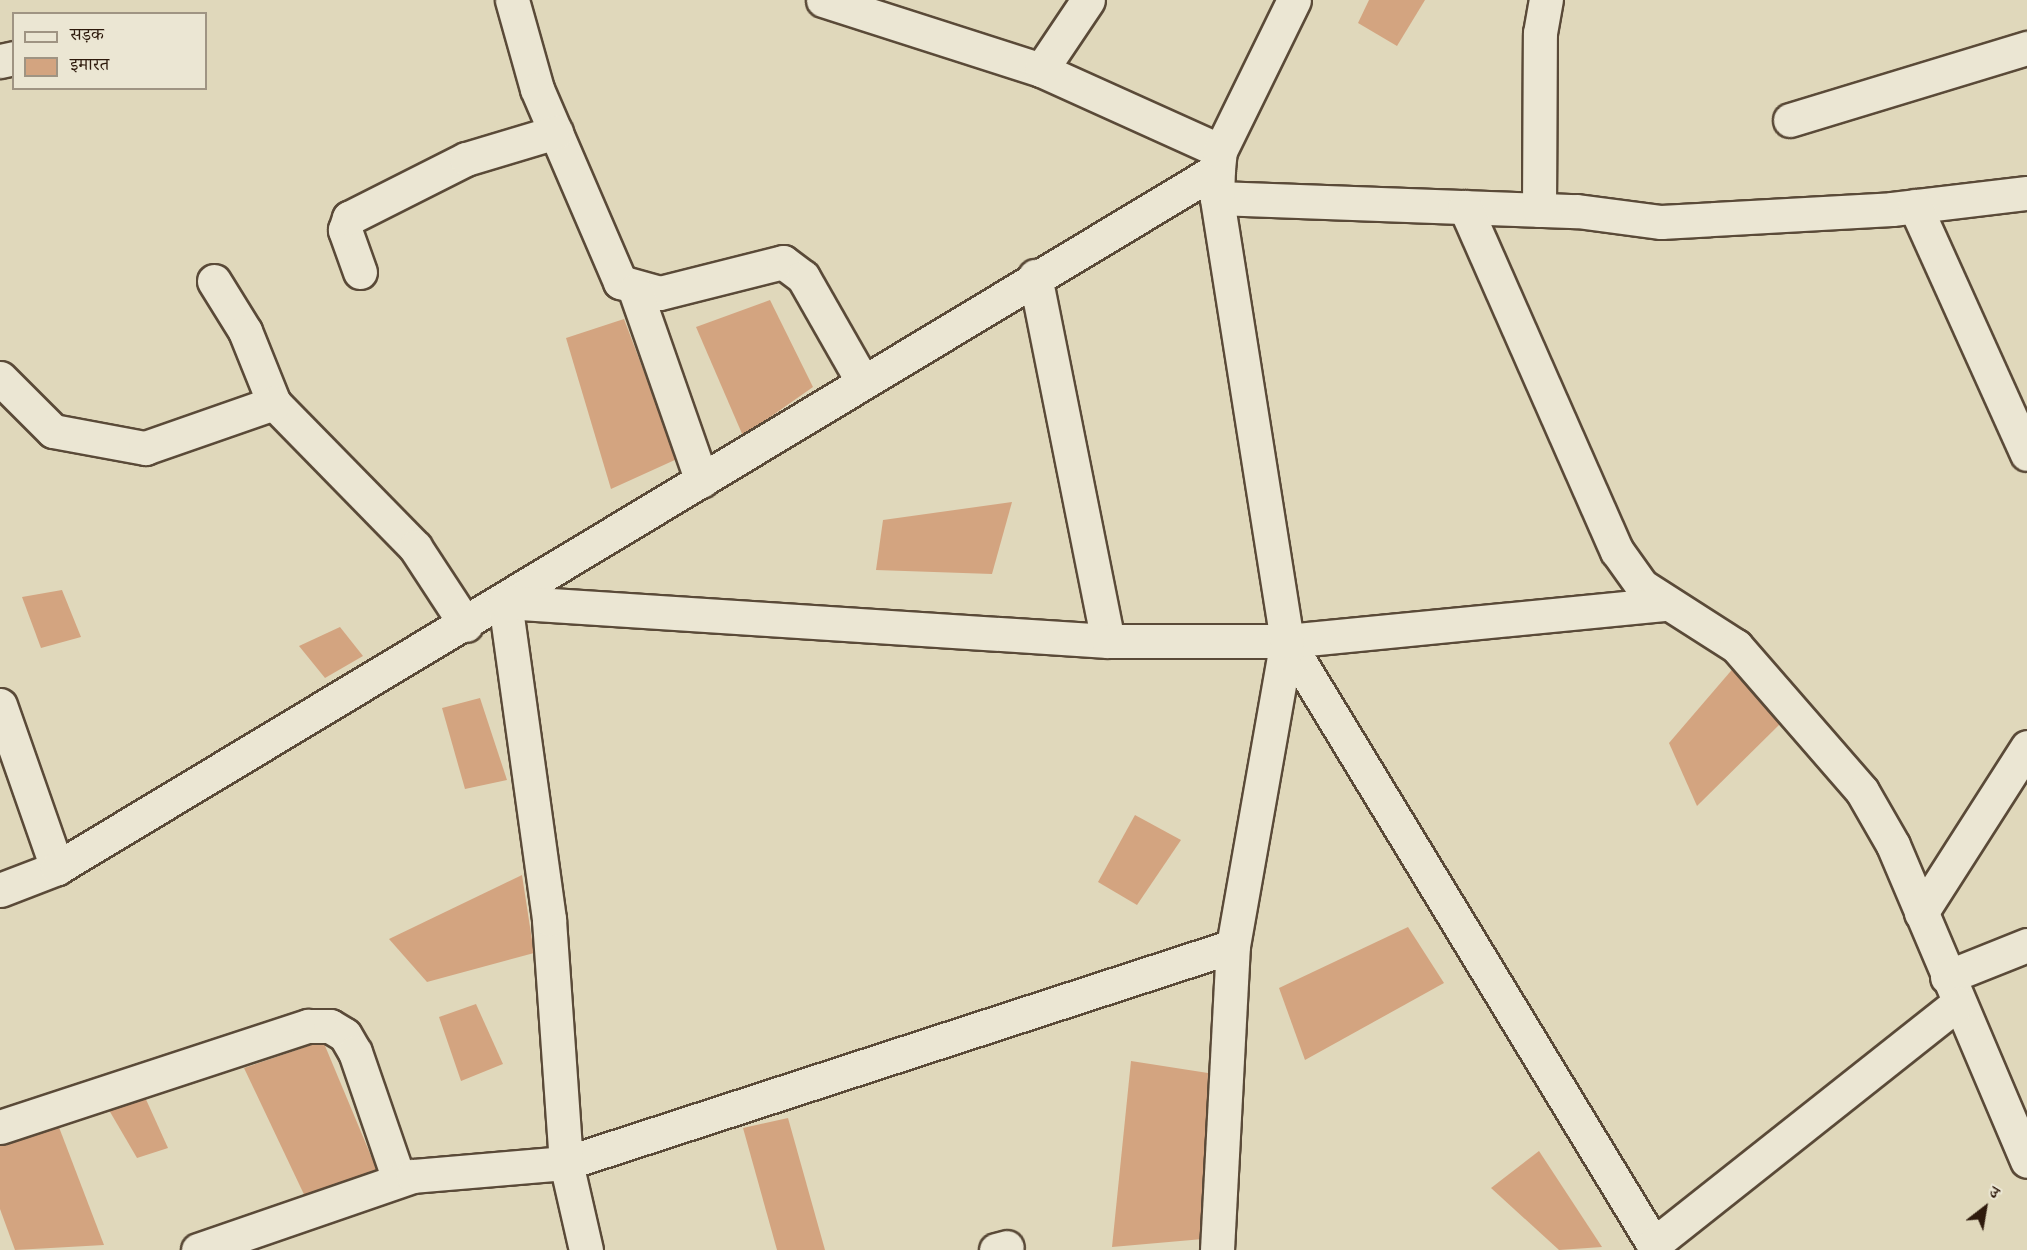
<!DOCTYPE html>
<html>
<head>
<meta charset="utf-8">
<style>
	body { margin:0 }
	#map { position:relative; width:2027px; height:1250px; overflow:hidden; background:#e0d8bb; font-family:"IM FELL French Canon","Noto Serif Devanagari",serif }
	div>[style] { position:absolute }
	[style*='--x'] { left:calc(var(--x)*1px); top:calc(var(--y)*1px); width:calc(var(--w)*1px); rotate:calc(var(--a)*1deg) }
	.building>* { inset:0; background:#d3a480 }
	.roads { filter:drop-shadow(2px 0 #5a4a38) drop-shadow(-2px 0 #5a4a38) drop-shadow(0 2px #5a4a38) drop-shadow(0 -2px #5a4a38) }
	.street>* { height:33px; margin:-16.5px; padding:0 16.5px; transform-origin:16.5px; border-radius:16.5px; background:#ebe6d3 }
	span { translate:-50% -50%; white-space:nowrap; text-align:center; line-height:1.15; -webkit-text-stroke:5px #ebe6d3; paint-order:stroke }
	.legend { position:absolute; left:12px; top:12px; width:195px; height:78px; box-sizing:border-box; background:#ebe6d3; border:2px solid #9f9483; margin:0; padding:8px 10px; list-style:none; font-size:18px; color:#2e1a0c }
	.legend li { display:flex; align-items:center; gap:12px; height:30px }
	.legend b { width:30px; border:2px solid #9f9483 }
	.north { position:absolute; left:1955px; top:1178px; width:60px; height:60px; -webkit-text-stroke:4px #ebe6d3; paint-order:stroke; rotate:31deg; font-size:16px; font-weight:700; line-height:24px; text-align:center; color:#2e1a0c }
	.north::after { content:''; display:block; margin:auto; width:21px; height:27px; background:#2e1a0c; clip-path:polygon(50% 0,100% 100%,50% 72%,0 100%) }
</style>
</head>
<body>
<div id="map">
	<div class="building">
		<div style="clip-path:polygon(1369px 0,1425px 0,1397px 46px,1358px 23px)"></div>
		<div style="clip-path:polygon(770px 300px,813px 387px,743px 436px,696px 327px)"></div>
		<div style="clip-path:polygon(624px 319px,677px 459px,611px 489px,566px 338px)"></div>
		<div style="clip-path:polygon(1012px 502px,992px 574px,876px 570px,883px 520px)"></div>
		<div style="clip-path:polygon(62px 590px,81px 637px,41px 648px,22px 597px)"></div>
		<div style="clip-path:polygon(340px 627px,363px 656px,325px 678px,299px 646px)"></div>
		<div style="clip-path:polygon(1736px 665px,1782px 722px,1697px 806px,1669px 743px)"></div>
		<div style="clip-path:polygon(480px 698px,507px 780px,465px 789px,442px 708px)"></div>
		<div style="clip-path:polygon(1135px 815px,1181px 840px,1137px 905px,1098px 882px)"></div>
		<div style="clip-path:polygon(522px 875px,534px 953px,427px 982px,389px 939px)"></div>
		<div style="clip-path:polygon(1408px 927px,1444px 983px,1305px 1060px,1279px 988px)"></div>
		<div style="clip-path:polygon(476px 1004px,503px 1064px,461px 1081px,439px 1017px)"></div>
		<div style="clip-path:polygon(323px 1041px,379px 1175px,309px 1205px,244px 1068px)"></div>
		<div style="clip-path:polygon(1131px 1061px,1208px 1073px,1203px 1239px,1112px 1247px)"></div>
		<div style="clip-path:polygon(144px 1095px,168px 1148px,137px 1158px,106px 1105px)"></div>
		<div style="clip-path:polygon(788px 1118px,825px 1250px,777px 1250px,743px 1128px)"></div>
		<div style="clip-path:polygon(57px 1122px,104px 1245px,15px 1250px,0 1209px,0 1141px)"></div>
		<div style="clip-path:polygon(1539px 1151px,1602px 1247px,1559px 1250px,1491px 1188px)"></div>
	</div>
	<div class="roads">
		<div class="street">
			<div style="--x:512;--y:0;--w:92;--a:74.3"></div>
			<div style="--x:537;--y:89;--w:210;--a:66.7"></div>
			<div style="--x:620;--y:282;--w:41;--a:15.4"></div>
			<div style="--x:660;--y:293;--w:127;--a:-14.1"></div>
			<div style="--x:783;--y:262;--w:25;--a:37"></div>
			<div style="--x:803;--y:277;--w:121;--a:60.3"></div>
			<div style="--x:823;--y:0;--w:229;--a:17.8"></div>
			<div style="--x:1041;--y:70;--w:196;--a:24.3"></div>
			<div style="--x:0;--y:61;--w:14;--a:-12"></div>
			<div style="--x:1041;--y:70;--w:84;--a:-56.1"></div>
			<div style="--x:1790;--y:120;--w:248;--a:-16.9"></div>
			<div style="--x:1217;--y:198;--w:360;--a:2.1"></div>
			<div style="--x:1577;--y:211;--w:85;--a:7.5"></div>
			<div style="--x:1661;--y:222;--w:231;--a:-3.2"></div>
			<div style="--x:1892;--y:209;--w:136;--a:-6.8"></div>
			<div style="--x:1915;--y:206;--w:272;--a:65.7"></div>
			<div style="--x:1465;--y:207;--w:376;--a:66.2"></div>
			<div style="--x:1617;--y:551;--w:43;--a:54.5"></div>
			<div style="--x:1642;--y:586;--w:112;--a:32.6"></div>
			<div style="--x:1736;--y:646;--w:192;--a:49"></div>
			<div style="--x:1862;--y:791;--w:62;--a:60.1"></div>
			<div style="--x:1893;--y:845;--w:343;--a:67"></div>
			<div style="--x:1539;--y:210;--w:177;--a:-89.7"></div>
			<div style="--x:1540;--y:33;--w:34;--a:-80"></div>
			<div style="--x:360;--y:272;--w:45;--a:-109.7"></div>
			<div style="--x:345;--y:230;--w:13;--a:-72"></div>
			<div style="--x:349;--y:218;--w:131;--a:-26.8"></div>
			<div style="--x:466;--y:159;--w:94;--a:-16.7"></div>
			<div style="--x:1035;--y:276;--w:372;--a:78.7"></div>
			<div style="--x:214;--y:281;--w:59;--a:58.2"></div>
			<div style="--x:245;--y:331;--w:78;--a:68.1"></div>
			<div style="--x:274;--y:403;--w:202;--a:45.6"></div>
			<div style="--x:415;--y:547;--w:93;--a:56.8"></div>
			<div style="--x:635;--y:290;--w:202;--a:70.7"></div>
			<div style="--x:0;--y:378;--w:75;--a:45"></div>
			<div style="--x:53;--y:431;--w:94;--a:10.5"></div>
			<div style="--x:145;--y:448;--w:137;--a:-19.2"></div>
			<div style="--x:1287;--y:641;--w:713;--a:58.72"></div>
			<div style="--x:0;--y:705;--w:173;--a:70.7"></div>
			<div style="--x:0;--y:890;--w:61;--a:-21.1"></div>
			<div style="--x:57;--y:868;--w:1355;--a:-31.05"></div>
			<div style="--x:1921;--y:913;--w:197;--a:-57.4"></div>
			<div style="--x:1947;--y:977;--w:86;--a:-21.8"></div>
			<div style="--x:0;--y:1127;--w:324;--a:-18.2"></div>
			<div style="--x:308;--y:1026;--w:22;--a:0"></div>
			<div style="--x:330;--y:1026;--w:17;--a:31"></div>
			<div style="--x:345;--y:1035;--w:20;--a:60"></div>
			<div style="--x:355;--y:1052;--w:135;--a:71"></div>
			<div style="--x:1653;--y:1245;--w:389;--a:-38.4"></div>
			<div style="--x:198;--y:1250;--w:227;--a:-19"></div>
			<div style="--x:413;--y:1176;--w:154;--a:-4.9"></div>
			<div style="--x:566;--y:1163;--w:701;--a:-18.02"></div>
			<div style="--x:586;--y:1250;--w:89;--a:-102.9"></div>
			<div style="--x:566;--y:1163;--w:245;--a:-94"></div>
			<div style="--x:549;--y:919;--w:320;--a:-97.9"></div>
			<div style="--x:505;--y:602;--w:604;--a:3.7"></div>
			<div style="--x:1108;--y:641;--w:179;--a:0"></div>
			<div style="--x:1287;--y:641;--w:381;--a:-5.6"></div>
			<div style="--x:996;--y:1250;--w:11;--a:-15"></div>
			<div style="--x:1217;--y:1250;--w:304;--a:-87"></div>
			<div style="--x:1233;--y:946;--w:310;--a:-80"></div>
			<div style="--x:1287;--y:641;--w:448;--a:-99"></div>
			<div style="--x:1217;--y:198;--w:29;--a:-88"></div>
			<div style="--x:1218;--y:169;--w:18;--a:-84"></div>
			<div style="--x:1220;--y:151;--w:168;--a:-63.9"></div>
		</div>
	</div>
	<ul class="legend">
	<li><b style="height:8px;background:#ebe6d3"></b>सड़क</li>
	<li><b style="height:16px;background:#d3a480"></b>इमारत</li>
	</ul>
	<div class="north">उ</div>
</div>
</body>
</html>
